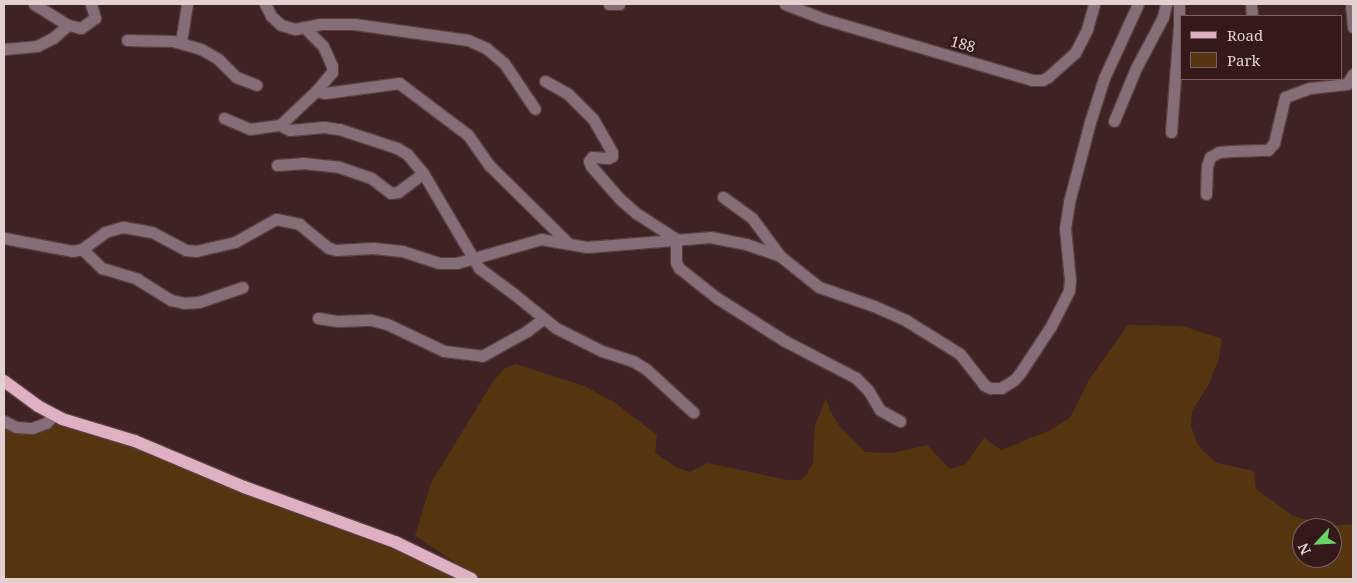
<!DOCTYPE html>
<html>
<head>
<meta charset="utf-8">
<style>
	body { margin:0 }
	#map { position:relative; width:1357px; height:583px; overflow:hidden; background:#3f2324; font-family:"Noto Serif",serif }
	div>[style] { position:absolute }
	[style*='--x'] { left:calc(var(--x)*1px); top:calc(var(--y)*1px); width:calc(var(--w)*1px); rotate:calc(var(--a)*1deg) }
	.green>* { inset:0; background:#543510 }
	.roads { filter:drop-shadow(1px 0 #593f40) drop-shadow(-1px 0 #593f40) drop-shadow(0 1px #593f40) drop-shadow(0 -1px #593f40) }
	.minor>* { height:11px; margin:-5.5px; padding:0 5.5px; transform-origin:5.5px; border-radius:5.5px; background:#856e77 }
	.major>* { height:12px; margin:-6px; padding:0 6px; transform-origin:6px; border-radius:6px; background:#dfafc2 }
	span { translate:-50% -50%; white-space:nowrap; text-align:center; line-height:1.15; -webkit-text-stroke:5px #34191a; paint-order:stroke }
	.street-label { font-size:15px; color:#e3d0d0 }
	.frame { position:absolute; inset:0; border:5px solid #e3d0d0; pointer-events:none }
	.legend { position:absolute; left:1180px; top:15px; width:162px; height:65px; box-sizing:border-box; background:#34191a; border:1px solid #7a6263; margin:0; padding:6px 9px; list-style:none; font-size:15px; color:#e3d0d0 }
	.legend li { display:flex; align-items:center; gap:10px; height:25px }
	.legend b { width:25px; border:1px solid #7a6263 }
	.north { position:absolute; left:1292px; top:518px; width:50px; height:50px; box-sizing:border-box; background:#34191a; border:1px solid #7a6263; border-radius:50%; rotate:245deg; font-size:14px; font-weight:700; line-height:20px; text-align:center; color:#e3d0d0 }
	.north::after { content:''; display:block; margin:auto; width:18px; height:22px; background:#69d464; clip-path:polygon(50% 0,100% 100%,50% 72%,0 100%) }
</style>
</head>
<body>
<div id="map">
	<div class="green">
		<div style="clip-path:polygon(evenodd,1128px 325px,1183px 326px,1222px 339px,1219px 358px,1209px 384px,1192px 411px,1191px 426px,1196px 441px,1202px 450px,1217px 463px,1254px 471px,1256px 489px,1293px 516px,1331px 526px,1353px 524px,1353px 579px,481px 579px,415px 536px,431px 483px,494px 380px,504px 369px,516px 364px,584px 386px,614px 402px,657px 435px,655px 453px,676px 467px,690px 472px,708px 463px,787px 480px,801px 480px,807px 474px,813px 462px,815px 426px,826px 398px,830px 411px,840px 427px,865px 452px,893px 453px,927px 445px,950px 469px,966px 464px,984px 438px,1001px 450px,1048px 431px,1070px 418px,1089px 380px,1128px 325px,1302px 528px,1332px 528px,1332px 558px,1302px 558px,1302px 528px)"></div>
		<div style="clip-path:polygon(51px 419px,129px 444px,272px 505px,408px 555px,458px 579px,4px 579px,4px 421px,16px 427px)"></div>
	</div>
	<div class="roads">
		<div class="minor">
			<div style="--x:34;--y:4;--w:40;--a:32"></div>
			<div style="--x:68;--y:25;--w:13;--a:13"></div>
			<div style="--x:81;--y:28;--w:17;--a:-36"></div>
			<div style="--x:95;--y:18;--w:15;--a:-106"></div>
			<div style="--x:265;--y:4;--w:13;--a:63"></div>
			<div style="--x:271;--y:16;--w:13;--a:42"></div>
			<div style="--x:281;--y:25;--w:15;--a:16"></div>
			<div style="--x:295;--y:29;--w:25;--a:-11"></div>
			<div style="--x:320;--y:24;--w:34;--a:0"></div>
			<div style="--x:354;--y:24;--w:115;--a:8"></div>
			<div style="--x:468;--y:40;--w:20;--a:24"></div>
			<div style="--x:486;--y:48;--w:23;--a:40"></div>
			<div style="--x:504;--y:63;--w:55;--a:56"></div>
			<div style="--x:609;--y:4;--w:10;--a:0"></div>
			<div style="--x:785;--y:4;--w:42;--a:21"></div>
			<div style="--x:824;--y:19;--w:217;--a:16.3"></div>
			<div style="--x:1032;--y:80;--w:10;--a:0"></div>
			<div style="--x:1042;--y:80;--w:7;--a:-27"></div>
			<div style="--x:1048;--y:77;--w:36;--a:-42"></div>
			<div style="--x:1075;--y:53;--w:27;--a:-63"></div>
			<div style="--x:1087;--y:29;--w:26;--a:-74"></div>
			<div style="--x:1251;--y:4;--w:12;--a:85"></div>
			<div style="--x:1351;--y:4;--w:23;--a:85"></div>
			<div style="--x:127;--y:40;--w:46;--a:1.2"></div>
			<div style="--x:173;--y:41;--w:29;--a:16"></div>
			<div style="--x:201;--y:49;--w:20;--a:30"></div>
			<div style="--x:218;--y:59;--w:25;--a:45"></div>
			<div style="--x:236;--y:77;--w:22;--a:21"></div>
			<div style="--x:181;--y:42;--w:38;--a:-81"></div>
			<div style="--x:4;--y:49;--w:33;--a:-5"></div>
			<div style="--x:37;--y:46;--w:18;--a:-27"></div>
			<div style="--x:53;--y:38;--w:20;--a:-41"></div>
			<div style="--x:545;--y:81;--w:26;--a:29"></div>
			<div style="--x:568;--y:94;--w:35;--a:45"></div>
			<div style="--x:593;--y:119;--w:38;--a:60"></div>
			<div style="--x:612;--y:152;--w:4;--a:90"></div>
			<div style="--x:612;--y:156;--w:4;--a:153"></div>
			<div style="--x:608;--y:158;--w:16;--a:-176"></div>
			<div style="--x:592;--y:157;--w:5;--a:127"></div>
			<div style="--x:589;--y:161;--w:5;--a:68"></div>
			<div style="--x:591;--y:166;--w:44;--a:48.7"></div>
			<div style="--x:620;--y:199;--w:21;--a:41"></div>
			<div style="--x:636;--y:213;--w:48;--a:33"></div>
			<div style="--x:676;--y:239;--w:23;--a:90"></div>
			<div style="--x:676;--y:262;--w:7;--a:63"></div>
			<div style="--x:679;--y:268;--w:48;--a:38.3"></div>
			<div style="--x:717;--y:298;--w:80;--a:32.3"></div>
			<div style="--x:785;--y:341;--w:80;--a:27.5"></div>
			<div style="--x:856;--y:378;--w:17;--a:45"></div>
			<div style="--x:868;--y:390;--w:23;--a:59"></div>
			<div style="--x:880;--y:410;--w:23;--a:29"></div>
			<div style="--x:316;--y:91;--w:9;--a:13"></div>
			<div style="--x:325;--y:93;--w:75;--a:-7.7"></div>
			<div style="--x:399;--y:83;--w:86;--a:37"></div>
			<div style="--x:468;--y:135;--w:37;--a:55"></div>
			<div style="--x:489;--y:165;--w:110;--a:44.6"></div>
			<div style="--x:224;--y:118;--w:28;--a:23"></div>
			<div style="--x:250;--y:129;--w:30;--a:-8"></div>
			<div style="--x:280;--y:125;--w:50;--a:-43.4"></div>
			<div style="--x:316;--y:91;--w:25;--a:-50"></div>
			<div style="--x:332;--y:72;--w:6;--a:-90"></div>
			<div style="--x:332;--y:66;--w:22;--a:-114"></div>
			<div style="--x:323;--y:46;--w:27;--a:-135"></div>
			<div style="--x:1114;--y:121;--w:57;--a:-67.5"></div>
			<div style="--x:1136;--y:68;--w:58;--a:-62.1"></div>
			<div style="--x:1163;--y:17;--w:13;--a:-77"></div>
			<div style="--x:280;--y:125;--w:11;--a:27"></div>
			<div style="--x:290;--y:130;--w:34;--a:-5"></div>
			<div style="--x:324;--y:127;--w:15;--a:8"></div>
			<div style="--x:339;--y:129;--w:61;--a:18.1"></div>
			<div style="--x:397;--y:148;--w:12;--a:31"></div>
			<div style="--x:407;--y:154;--w:25;--a:50"></div>
			<div style="--x:423;--y:173;--w:110;--a:59.5"></div>
			<div style="--x:479;--y:268;--w:44;--a:36.6"></div>
			<div style="--x:514;--y:294;--w:54;--a:39"></div>
			<div style="--x:556;--y:328;--w:51;--a:26.6"></div>
			<div style="--x:602;--y:351;--w:33;--a:18"></div>
			<div style="--x:633;--y:361;--w:15;--a:32"></div>
			<div style="--x:646;--y:369;--w:64;--a:42.5"></div>
			<div style="--x:1171;--y:132;--w:106;--a:-85.7"></div>
			<div style="--x:1179;--y:26;--w:22;--a:-90"></div>
			<div style="--x:277;--y:165;--w:26;--a:-4"></div>
			<div style="--x:303;--y:163;--w:36;--a:6"></div>
			<div style="--x:339;--y:167;--w:34;--a:19"></div>
			<div style="--x:371;--y:178;--w:25;--a:37"></div>
			<div style="--x:391;--y:193;--w:7;--a:-8"></div>
			<div style="--x:398;--y:192;--w:31;--a:-37"></div>
			<div style="--x:1206;--y:194;--w:28;--a:-88"></div>
			<div style="--x:1207;--y:166;--w:9;--a:-72"></div>
			<div style="--x:1210;--y:157;--w:10;--a:-29"></div>
			<div style="--x:1219;--y:152;--w:13;--a:-4"></div>
			<div style="--x:1232;--y:151;--w:36;--a:-2"></div>
			<div style="--x:1268;--y:150;--w:9;--a:-49"></div>
			<div style="--x:1274;--y:143;--w:47;--a:-76.6"></div>
			<div style="--x:1285;--y:97;--w:27;--a:-20"></div>
			<div style="--x:1310;--y:88;--w:37;--a:-6"></div>
			<div style="--x:1347;--y:84;--w:12;--a:-59"></div>
			<div style="--x:723;--y:197;--w:36;--a:36"></div>
			<div style="--x:752;--y:218;--w:47;--a:53.6"></div>
			<div style="--x:4;--y:238;--w:69;--a:10.8"></div>
			<div style="--x:72;--y:251;--w:10;--a:-11"></div>
			<div style="--x:82;--y:249;--w:29;--a:-36"></div>
			<div style="--x:105;--y:232;--w:19;--a:-16"></div>
			<div style="--x:123;--y:227;--w:29;--a:10"></div>
			<div style="--x:152;--y:232;--w:38;--a:28"></div>
			<div style="--x:186;--y:250;--w:10;--a:6"></div>
			<div style="--x:196;--y:251;--w:40;--a:-13"></div>
			<div style="--x:235;--y:242;--w:47;--a:-29.3"></div>
			<div style="--x:276;--y:219;--w:24;--a:12"></div>
			<div style="--x:299;--y:224;--w:38;--a:39"></div>
			<div style="--x:329;--y:248;--w:7;--a:16"></div>
			<div style="--x:336;--y:250;--w:37;--a:-3"></div>
			<div style="--x:373;--y:248;--w:29;--a:6"></div>
			<div style="--x:402;--y:251;--w:39;--a:18"></div>
			<div style="--x:439;--y:263;--w:18;--a:0"></div>
			<div style="--x:457;--y:263;--w:87;--a:-15.9"></div>
			<div style="--x:541;--y:239;--w:47;--a:9.9"></div>
			<div style="--x:587;--y:247;--w:123;--a:-4.6"></div>
			<div style="--x:710;--y:237;--w:37;--a:11"></div>
			<div style="--x:746;--y:244;--w:36;--a:19"></div>
			<div style="--x:780;--y:256;--w:50;--a:38.5"></div>
			<div style="--x:819;--y:287;--w:58;--a:19.1"></div>
			<div style="--x:874;--y:306;--w:36;--a:24"></div>
			<div style="--x:907;--y:321;--w:62;--a:31.9"></div>
			<div style="--x:960;--y:354;--w:39;--a:52"></div>
			<div style="--x:984;--y:385;--w:7;--a:27"></div>
			<div style="--x:990;--y:388;--w:11;--a:0"></div>
			<div style="--x:1001;--y:388;--w:15;--a:-32"></div>
			<div style="--x:1014;--y:380;--w:9;--a:-49"></div>
			<div style="--x:1020;--y:373;--w:56;--a:-56.6"></div>
			<div style="--x:1051;--y:326;--w:39;--a:-63"></div>
			<div style="--x:1069;--y:291;--w:11;--a:-85"></div>
			<div style="--x:1070;--y:280;--w:52;--a:-95.5"></div>
			<div style="--x:1065;--y:228;--w:26;--a:-81"></div>
			<div style="--x:1069;--y:202;--w:83;--a:-75.3"></div>
			<div style="--x:1090;--y:122;--w:46;--a:-72.3"></div>
			<div style="--x:1104;--y:78;--w:81;--a:-65.3"></div>
			<div style="--x:82;--y:249;--w:28;--a:44"></div>
			<div style="--x:102;--y:268;--w:37;--a:17"></div>
			<div style="--x:137;--y:279;--w:40;--a:32"></div>
			<div style="--x:171;--y:300;--w:13;--a:13"></div>
			<div style="--x:184;--y:303;--w:15;--a:-4"></div>
			<div style="--x:199;--y:302;--w:46;--a:-18.8"></div>
			<div style="--x:318;--y:318;--w:20;--a:9"></div>
			<div style="--x:338;--y:321;--w:33;--a:-2"></div>
			<div style="--x:371;--y:320;--w:16;--a:14"></div>
			<div style="--x:387;--y:324;--w:63;--a:25.3"></div>
			<div style="--x:444;--y:351;--w:38;--a:7"></div>
			<div style="--x:482;--y:356;--w:51;--a:-29.1"></div>
			<div style="--x:527;--y:331;--w:20;--a:-37"></div>
			<div style="--x:4;--y:421;--w:13;--a:27"></div>
			<div style="--x:16;--y:427;--w:16;--a:4"></div>
			<div style="--x:32;--y:428;--w:15;--a:-20"></div>
			<div style="--x:46;--y:423;--w:11;--a:-45"></div>
		</div>
		<div class="major">
			<div style="--x:4;--y:381;--w:42;--a:36.3"></div>
			<div style="--x:38;--y:406;--w:27;--a:28"></div>
			<div style="--x:62;--y:419;--w:76;--a:16.8"></div>
			<div style="--x:135;--y:441;--w:118;--a:22.9"></div>
			<div style="--x:244;--y:487;--w:161;--a:20"></div>
			<div style="--x:395;--y:542;--w:85;--a:25.7"></div>
		</div>
	</div>
	<div class="street-label">
		<span style="left:963px;top:44px;rotate:16deg">188</span>
	</div>
	<div class="frame"></div>
	<ul class="legend">
	<li><b style="height:6px;background:#dfafc2"></b>Road</li>
	<li><b style="height:14px;background:#543510"></b>Park</li>
	</ul>
	<div class="north">N</div>
</div>
</body>
</html>
